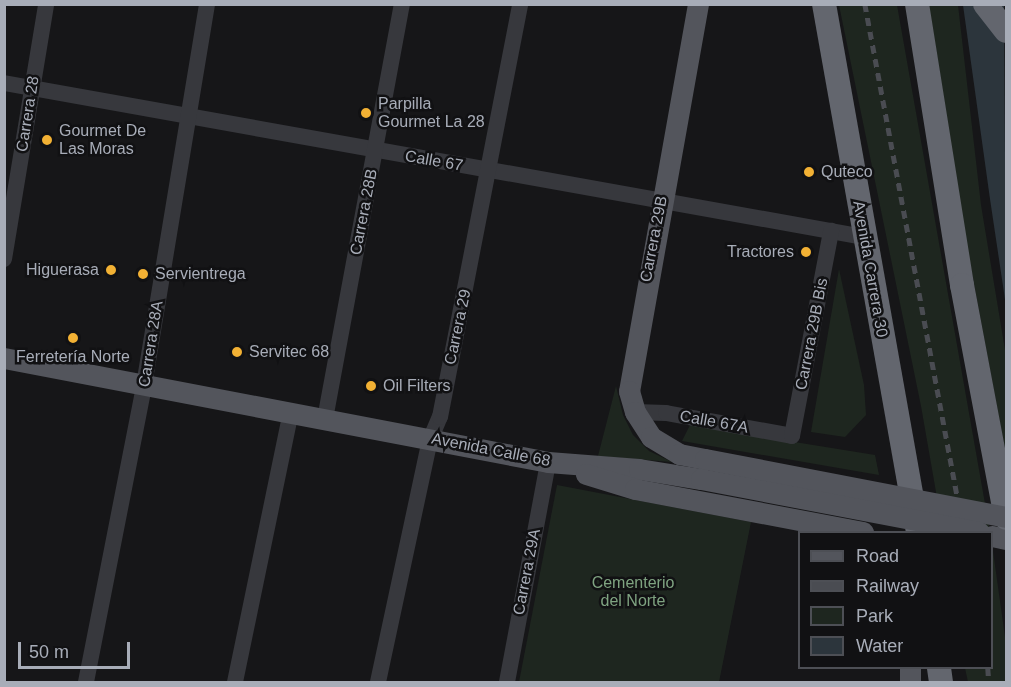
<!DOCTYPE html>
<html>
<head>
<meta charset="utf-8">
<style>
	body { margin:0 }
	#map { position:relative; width:1011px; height:687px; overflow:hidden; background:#161618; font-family:Helvetica,sans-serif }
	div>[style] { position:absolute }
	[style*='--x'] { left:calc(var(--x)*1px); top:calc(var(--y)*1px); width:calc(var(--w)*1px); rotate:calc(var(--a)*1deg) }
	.green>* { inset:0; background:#1e261f }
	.water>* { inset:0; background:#2c353c }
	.minor>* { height:16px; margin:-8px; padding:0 8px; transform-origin:8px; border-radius:8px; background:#37383d }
	.major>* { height:21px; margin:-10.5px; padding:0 10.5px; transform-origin:10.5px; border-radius:10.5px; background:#53555c }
	.highway>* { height:24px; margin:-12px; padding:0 12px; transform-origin:12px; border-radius:12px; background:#63666e }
	.rail>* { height:4.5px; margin-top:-2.25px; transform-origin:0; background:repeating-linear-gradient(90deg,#4a4c52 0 8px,transparent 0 14px) }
	.major-bridge>* { height:21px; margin:-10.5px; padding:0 10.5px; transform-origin:10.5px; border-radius:10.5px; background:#53555c }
	.dots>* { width:16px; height:16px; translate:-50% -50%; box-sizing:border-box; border:3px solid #111113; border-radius:50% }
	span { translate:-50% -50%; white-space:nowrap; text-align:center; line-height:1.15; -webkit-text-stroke:5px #111113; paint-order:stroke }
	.poi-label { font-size:16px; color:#a8adb8 }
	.left { translate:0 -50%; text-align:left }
	.right { translate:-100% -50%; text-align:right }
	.street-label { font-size:16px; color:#a8adb8 }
	.park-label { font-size:16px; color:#7fa381 }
	.frame { position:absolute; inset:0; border:6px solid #a8adb8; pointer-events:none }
	.legend { position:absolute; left:798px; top:531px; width:195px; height:138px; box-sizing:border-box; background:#111113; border:2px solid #4d4f55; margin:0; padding:8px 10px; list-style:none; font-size:18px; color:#a8adb8 }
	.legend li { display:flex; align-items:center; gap:12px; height:30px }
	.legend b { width:30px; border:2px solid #4d4f55 }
	.scale { position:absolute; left:18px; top:642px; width:112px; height:27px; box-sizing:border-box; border:3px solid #a8adb8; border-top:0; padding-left:8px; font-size:18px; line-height:21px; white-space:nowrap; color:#a8adb8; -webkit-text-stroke:4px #111113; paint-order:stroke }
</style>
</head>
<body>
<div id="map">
	<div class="green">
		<div style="clip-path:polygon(839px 5px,897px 5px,990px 532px,943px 532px,921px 406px)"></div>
		<div style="clip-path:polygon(929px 5px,958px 5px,981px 205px,1006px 356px,1006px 455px,969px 257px)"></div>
		<div style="clip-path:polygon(839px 269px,864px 385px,866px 415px,845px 437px,811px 432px)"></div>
		<div style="clip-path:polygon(616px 386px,623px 415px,633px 435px,649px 451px,672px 462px,598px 456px)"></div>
		<div style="clip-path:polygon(690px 425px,875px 455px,879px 475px,682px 441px)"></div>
		<div style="clip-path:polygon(557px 485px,751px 522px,719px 682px,519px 682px)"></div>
		<div style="clip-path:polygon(992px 544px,1006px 644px,1006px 682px,968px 682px,965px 668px,992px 668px)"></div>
	</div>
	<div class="water">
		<div style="clip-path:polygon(963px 5px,1004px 5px,1006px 306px,990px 199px)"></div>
	</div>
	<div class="minor">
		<div style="--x:4;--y:83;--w:874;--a:10.15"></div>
		<div style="--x:4;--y:259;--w:258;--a:-80.6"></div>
		<div style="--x:635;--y:412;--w:31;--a:2"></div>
		<div style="--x:666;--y:413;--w:128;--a:10.3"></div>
		<div style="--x:792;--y:436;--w:209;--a:-79.2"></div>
		<div style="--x:325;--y:419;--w:422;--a:-79.5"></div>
		<div style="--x:86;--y:682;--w:303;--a:-78.9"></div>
		<div style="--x:144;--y:385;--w:386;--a:-80.6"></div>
		<div style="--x:235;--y:682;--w:276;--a:-78.3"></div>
		<div style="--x:378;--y:682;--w:248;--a:-77.9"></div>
		<div style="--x:430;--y:440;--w:25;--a:-67"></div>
		<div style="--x:440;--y:417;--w:421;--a:-79"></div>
		<div style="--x:507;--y:682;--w:224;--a:-79.4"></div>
	</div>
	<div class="major">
		<div style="--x:698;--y:4;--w:393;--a:100.1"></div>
		<div style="--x:629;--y:391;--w:22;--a:74"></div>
		<div style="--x:635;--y:412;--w:30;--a:57"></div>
		<div style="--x:651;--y:437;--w:33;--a:31"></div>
		<div style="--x:679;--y:454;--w:26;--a:11"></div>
		<div style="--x:4;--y:358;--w:554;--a:10.82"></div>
		<div style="--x:548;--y:462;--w:91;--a:4.4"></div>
		<div style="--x:639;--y:469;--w:63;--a:9.2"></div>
		<div style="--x:586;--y:474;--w:51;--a:17"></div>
		<div style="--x:635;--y:489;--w:232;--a:10.7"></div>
		<div style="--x:992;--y:536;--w:14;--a:12"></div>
		<div style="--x:910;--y:668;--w:14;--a:90"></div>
	</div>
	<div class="highway">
		<div style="--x:824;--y:4;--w:536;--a:79.91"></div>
		<div style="--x:917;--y:4;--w:285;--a:80.9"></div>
		<div style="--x:962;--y:285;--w:237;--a:79.3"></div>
		<div style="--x:985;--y:4;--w:34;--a:52"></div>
		<div style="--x:939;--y:668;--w:14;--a:82"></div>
	</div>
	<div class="rail">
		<div style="--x:865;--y:4;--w:537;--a:79.38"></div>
		<div style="--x:988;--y:668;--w:14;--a:86"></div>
	</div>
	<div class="major-bridge">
		<div style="--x:705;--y:459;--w:307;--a:10.9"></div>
		<div style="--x:701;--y:479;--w:283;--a:10.8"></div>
	</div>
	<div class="dots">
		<div style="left:366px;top:113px;background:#f2b134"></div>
		<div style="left:47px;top:140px;background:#f2b134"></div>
		<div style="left:809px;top:172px;background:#f2b134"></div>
		<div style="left:806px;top:252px;background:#f2b134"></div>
		<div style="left:111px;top:270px;background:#f2b134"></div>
		<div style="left:143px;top:274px;background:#f2b134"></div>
		<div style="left:73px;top:338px;background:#f2b134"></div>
		<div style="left:237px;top:352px;background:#f2b134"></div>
		<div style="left:371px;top:386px;background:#f2b134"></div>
	</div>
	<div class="poi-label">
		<span class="left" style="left:378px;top:113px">Parpilla<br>Gourmet La 28</span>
		<span class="left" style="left:59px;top:140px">Gourmet De<br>Las Moras</span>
		<span class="left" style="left:821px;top:172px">Quteco</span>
		<span class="right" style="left:794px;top:252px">Tractores</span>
		<span class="right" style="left:99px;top:270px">Higuerasa</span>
		<span class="left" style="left:155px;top:274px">Servientrega</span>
		<span class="left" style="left:249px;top:352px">Servitec 68</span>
		<span style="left:73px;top:357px">Ferretería Norte</span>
		<span class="left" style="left:383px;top:386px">Oil Filters</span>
	</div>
	<div class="street-label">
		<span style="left:28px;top:114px;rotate:-81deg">Carrera 28</span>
		<span style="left:434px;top:161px;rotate:10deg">Calle 67</span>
		<span style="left:364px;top:212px;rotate:-79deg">Carrera 28B</span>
		<span style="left:654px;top:239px;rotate:-79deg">Carrera 29B</span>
		<span style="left:870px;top:269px;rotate:80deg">Avenida Carrera 30</span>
		<span style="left:458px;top:327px;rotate:-78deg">Carrera 29</span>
		<span style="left:812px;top:334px;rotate:-79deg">Carrera 29B Bis</span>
		<span style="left:151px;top:344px;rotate:-81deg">Carrera 28A</span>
		<span style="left:714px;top:422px;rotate:10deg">Calle 67A</span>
		<span style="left:491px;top:450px;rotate:11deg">Avenida Calle 68</span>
		<span style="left:527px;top:572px;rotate:-79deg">Carrera 29A</span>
	</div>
	<div class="park-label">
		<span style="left:633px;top:592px">Cementerio<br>del Norte</span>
	</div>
	<div class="frame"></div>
	<ul class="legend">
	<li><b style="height:8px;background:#53555c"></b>Road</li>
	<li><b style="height:8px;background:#4a4c52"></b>Railway</li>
	<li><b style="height:16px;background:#1e261f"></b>Park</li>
	<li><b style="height:16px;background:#2c353c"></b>Water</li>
	</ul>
	<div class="scale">50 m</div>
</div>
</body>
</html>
